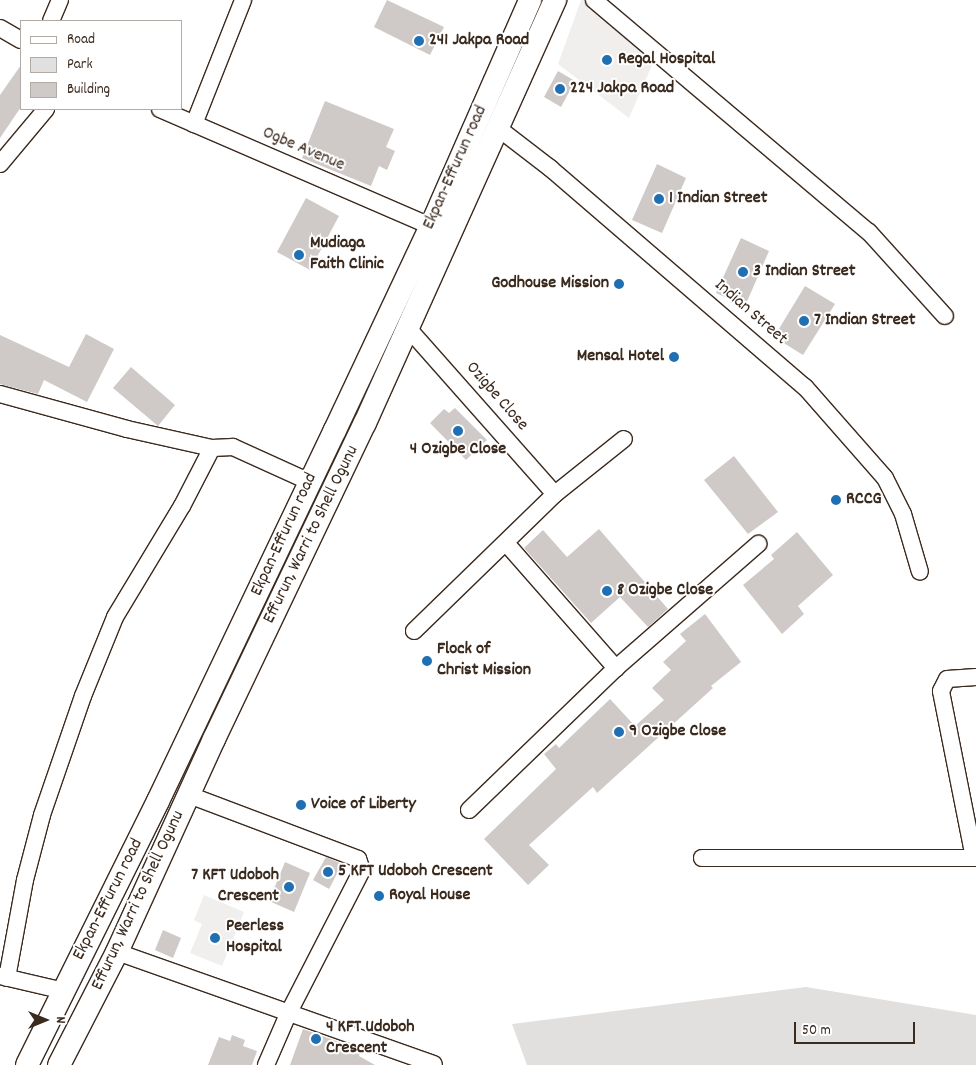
<!DOCTYPE html>
<html>
<head>
<meta charset="utf-8">
<style>
	body { margin:0 }
	#map { position:relative; width:976px; height:1065px; overflow:hidden; background:#fff; font-family:Dekko,sans-serif }
	div>[style] { position:absolute }
	[style*='--x'] { left:calc(var(--x)*1px); top:calc(var(--y)*1px); width:calc(var(--w)*1px); rotate:calc(var(--a)*1deg) }
	.built>* { inset:0; background:#f1efee }
	.green>* { inset:0; background:#e2e0de }
	.building>* { inset:0; background:#cfcac7 }
	.roads { filter:drop-shadow(1px 0 #3b2a1e) drop-shadow(-1px 0 #3b2a1e) drop-shadow(0 1px #3b2a1e) drop-shadow(0 -1px #3b2a1e) }
	.minor>* { height:16px; margin:-8px; padding:0 8px; transform-origin:8px; border-radius:8px; background:#fff }
	.secondary>* { height:22px; margin:-11px; padding:0 11px; transform-origin:11px; border-radius:11px; background:#fff }
	.dots>* { width:14px; height:14px; translate:-50% -50%; box-sizing:border-box; border:2px solid #fff; border-radius:50% }
	span { translate:-50% -50%; white-space:nowrap; text-align:center; line-height:1.15; -webkit-text-stroke:4px #fff; paint-order:stroke }
	.poi-label { font-size:18px; color:#3b2a1e; font-weight:700 }
	.left { translate:0 -50%; text-align:left }
	.right { translate:-100% -50%; text-align:right }
	.street-label { font-size:18px; color:#3b2a1e }
	.legend { position:absolute; left:20px; top:20px; width:162px; height:90px; box-sizing:border-box; background:#fff; border:1px solid #b1aaa5; margin:0; padding:6px 9px; list-style:none; font-size:15px; color:#3b2a1e }
	.legend li { display:flex; align-items:center; gap:10px; height:25px }
	.legend b { width:25px; border:1px solid #b1aaa5 }
	.north { position:absolute; left:20px; top:995px; width:50px; height:50px; -webkit-text-stroke:4px #fff; paint-order:stroke; rotate:90deg; font-size:14px; font-weight:700; line-height:20px; text-align:center; color:#3b2a1e }
	.north::after { content:''; display:block; margin:auto; width:18px; height:22px; background:#3b2a1e; clip-path:polygon(50% 0,100% 100%,50% 72%,0 100%) }
	.scale { position:absolute; left:794px; top:1022px; width:121px; height:22px; box-sizing:border-box; border:2px solid #3b2a1e; border-top:0; padding-left:6px; font-size:15px; line-height:18px; white-space:nowrap; color:#3b2a1e; -webkit-text-stroke:4px #fff; paint-order:stroke }
</style>
</head>
<body>
<div id="map">
	<div class="built">
		<div style="clip-path:polygon(581px 0,586px 0,656px 56px,629px 118px,558px 64px)"></div>
		<div style="clip-path:polygon(204px 895px,244px 912px,222px 966px,190px 953px,202px 924px,194px 920px)"></div>
	</div>
	<div class="green">
		<div style="clip-path:polygon(806px 987px,976px 1015px,976px 1065px,527px 1065px,512px 1024px)"></div>
	</div>
	<div class="building">
		<div style="clip-path:polygon(387px 0,444px 27px,430px 55px,374px 27px)"></div>
		<div style="clip-path:polygon(21px 65px,21px 107px,0 138px,0 95px)"></div>
		<div style="clip-path:polygon(558px 71px,575px 81px,561px 107px,544px 97px)"></div>
		<div style="clip-path:polygon(325px 101px,394px 129px,386px 147px,395px 151px,387px 170px,379px 166px,371px 186px,302px 158px)"></div>
		<div style="clip-path:polygon(657px 164px,686px 178px,662px 233px,632px 220px)"></div>
		<div style="clip-path:polygon(306px 198px,339px 216px,310px 270px,277px 252px)"></div>
		<div style="clip-path:polygon(741px 238px,769px 251px,745px 306px,716px 293px)"></div>
		<div style="clip-path:polygon(805px 286px,835px 304px,803px 355px,774px 337px)"></div>
		<div style="clip-path:polygon(86px 334px,114px 349px,87px 402px,44px 380px,38px 394px,0 384px,0 335px,69px 367px)"></div>
		<div style="clip-path:polygon(131px 367px,175px 405px,158px 426px,113px 388px)"></div>
		<div style="clip-path:polygon(455px 408px,487px 440px,466px 460px,430px 423px,444px 409px,449px 413px)"></div>
		<div style="clip-path:polygon(734px 456px,778px 512px,748px 534px,704px 480px)"></div>
		<div style="clip-path:polygon(599px 529px,668px 609px,648px 627px,620px 597px,591px 623px,524px 548px,543px 530px,567px 557px)"></div>
		<div style="clip-path:polygon(797px 532px,833px 575px,798px 606px,804px 614px,782px 634px,743px 585px,774px 559px,771px 555px)"></div>
		<div style="clip-path:polygon(705px 614px,741px 662px,711px 686px,713px 688px,597px 793px,593px 787px,529px 845px,549px 865px,528px 885px,484px 839px,556px 769px,544px 754px,556px 744px,559px 748px,610px 699px,635px 726px,664px 700px,652px 688px,671px 670px,663px 662px,686px 641px,680px 634px)"></div>
		<div style="clip-path:polygon(326px 857px,342px 864px,329px 889px,313px 880px)"></div>
		<div style="clip-path:polygon(285px 862px,310px 873px,294px 912px,269px 901px)"></div>
		<div style="clip-path:polygon(163px 930px,181px 938px,173px 958px,155px 950px)"></div>
		<div style="clip-path:polygon(303px 1029px,361px 1050px,359px 1056px,375px 1065px,290px 1065px)"></div>
		<div style="clip-path:polygon(232px 1035px,245px 1040px,243px 1046px,257px 1051px,252px 1065px,208px 1065px,219px 1037px,230px 1041px)"></div>
	</div>
	<div class="roads">
		<div class="minor">
			<div style="--x:594;--y:0;--w:360;--a:40.2"></div>
			<div style="--x:869;--y:232;--w:113;--a:47.9"></div>
			<div style="--x:51;--y:21;--w:23;--a:-67"></div>
			<div style="--x:0;--y:28;--w:24;--a:30"></div>
			<div style="--x:160;--y:109;--w:295;--a:23.4"></div>
			<div style="--x:194;--y:124;--w:133;--a:-68.4"></div>
			<div style="--x:498;--y:128;--w:66;--a:37.6"></div>
			<div style="--x:550;--y:168;--w:336;--a:40.7"></div>
			<div style="--x:805;--y:387;--w:121;--a:48.7"></div>
			<div style="--x:885;--y:478;--w:40;--a:63.4"></div>
			<div style="--x:903;--y:514;--w:60;--a:73.7"></div>
			<div style="--x:0;--y:164;--w:72;--a:-50.1"></div>
			<div style="--x:407;--y:327;--w:223;--a:48.5"></div>
			<div style="--x:0;--y:394;--w:132;--a:15.4"></div>
			<div style="--x:127;--y:429;--w:87;--a:12.6"></div>
			<div style="--x:212;--y:448;--w:21;--a:-3"></div>
			<div style="--x:233;--y:447;--w:85;--a:24.4"></div>
			<div style="--x:506;--y:543;--w:167;--a:48.7"></div>
			<div style="--x:414;--y:631;--w:197;--a:-44.2"></div>
			<div style="--x:555;--y:494;--w:88;--a:-38.6"></div>
			<div style="--x:189;--y:795;--w:181;--a:20.7"></div>
			<div style="--x:358;--y:859;--w:12;--a:70"></div>
			<div style="--x:362;--y:870;--w:160;--a:117.2"></div>
			<div style="--x:289;--y:1012;--w:58;--a:113.5"></div>
			<div style="--x:469;--y:810;--w:204;--a:-44"></div>
			<div style="--x:616;--y:668;--w:189;--a:-41.1"></div>
			<div style="--x:702;--y:858;--w:274;--a:0"></div>
			<div style="--x:974;--y:858;--w:170;--a:-101.2"></div>
			<div style="--x:941;--y:691;--w:13;--a:-63"></div>
			<div style="--x:947;--y:679;--w:29;--a:-4"></div>
			<div style="--x:117;--y:952;--w:336;--a:19.5"></div>
			<div style="--x:0;--y:976;--w:66;--a:13.2"></div>
			<div style="--x:7;--y:978;--w:100;--a:-79.6"></div>
			<div style="--x:25;--y:880;--w:67;--a:-75.3"></div>
			<div style="--x:42;--y:815;--w:126;--a:-71"></div>
			<div style="--x:83;--y:696;--w:85;--a:-67.9"></div>
			<div style="--x:115;--y:617;--w:130;--a:-58.9"></div>
			<div style="--x:182;--y:506;--w:65;--a:-62.7"></div>
		</div>
		<div class="secondary">
			<div style="--x:27;--y:1065;--w:295;--a:-63.6"></div>
			<div style="--x:158;--y:801;--w:411;--a:-64.5"></div>
			<div style="--x:335;--y:430;--w:225;--a:-64.8"></div>
			<div style="--x:431;--y:226;--w:247;--a:-66.3"></div>
			<div style="--x:59;--y:1065;--w:127;--a:-62.8"></div>
			<div style="--x:117;--y:952;--w:234;--a:-65.5"></div>
			<div style="--x:214;--y:739;--w:350;--a:-64.5"></div>
			<div style="--x:365;--y:423;--w:464;--a:-65.8"></div>
		</div>
	</div>
	<div class="dots">
		<div style="left:419px;top:41px;background:#1f6fb2"></div>
		<div style="left:607px;top:60px;background:#1f6fb2"></div>
		<div style="left:560px;top:89px;background:#1f6fb2"></div>
		<div style="left:659px;top:199px;background:#1f6fb2"></div>
		<div style="left:299px;top:255px;background:#1f6fb2"></div>
		<div style="left:743px;top:272px;background:#1f6fb2"></div>
		<div style="left:619px;top:284px;background:#1f6fb2"></div>
		<div style="left:804px;top:321px;background:#1f6fb2"></div>
		<div style="left:674px;top:357px;background:#1f6fb2"></div>
		<div style="left:458px;top:431px;background:#1f6fb2"></div>
		<div style="left:836px;top:500px;background:#1f6fb2"></div>
		<div style="left:607px;top:591px;background:#1f6fb2"></div>
		<div style="left:427px;top:661px;background:#1f6fb2"></div>
		<div style="left:619px;top:732px;background:#1f6fb2"></div>
		<div style="left:301px;top:805px;background:#1f6fb2"></div>
		<div style="left:328px;top:872px;background:#1f6fb2"></div>
		<div style="left:289px;top:887px;background:#1f6fb2"></div>
		<div style="left:379px;top:896px;background:#1f6fb2"></div>
		<div style="left:215px;top:938px;background:#1f6fb2"></div>
		<div style="left:316px;top:1039px;background:#1f6fb2"></div>
	</div>
	<div class="poi-label">
		<span class="left" style="left:429px;top:41px">241 Jakpa Road</span>
		<span class="left" style="left:618px;top:60px">Regal Hospital</span>
		<span class="left" style="left:570px;top:89px">224 Jakpa Road</span>
		<span class="left" style="left:669px;top:199px">1 Indian Street</span>
		<span class="left" style="left:310px;top:255px">Mudiaga<br>Faith Clinic</span>
		<span class="left" style="left:753px;top:272px">3 Indian Street</span>
		<span class="right" style="left:609px;top:284px">Godhouse Mission</span>
		<span class="left" style="left:814px;top:321px">7 Indian Street</span>
		<span class="right" style="left:664px;top:357px">Mensal Hotel</span>
		<span style="left:458px;top:450px">4 Ozigbe Close</span>
		<span class="left" style="left:846px;top:500px">RCCG</span>
		<span class="left" style="left:617px;top:591px">8 Ozigbe Close</span>
		<span class="left" style="left:437px;top:661px">Flock of<br>Christ Mission</span>
		<span class="left" style="left:629px;top:732px">9 Ozigbe Close</span>
		<span class="left" style="left:311px;top:805px">Voice of Liberty</span>
		<span class="left" style="left:338px;top:872px">5 KFT Udoboh Crescent</span>
		<span class="right" style="left:279px;top:887px">7 KFT Udoboh<br>Crescent</span>
		<span class="left" style="left:389px;top:896px">Royal House</span>
		<span class="left" style="left:226px;top:938px">Peerless<br>Hospital</span>
		<span class="left" style="left:326px;top:1039px">4 KFT Udoboh<br>Crescent</span>
	</div>
	<div class="street-label">
		<span style="left:303px;top:150px;rotate:23deg">Ogbe Avenue</span>
		<span style="left:456px;top:168px;rotate:-66deg">Ekpan-Effurun road</span>
		<span style="left:750px;top:313px;rotate:41deg">Indian Street</span>
		<span style="left:496px;top:397px;rotate:49deg">Ozigbe Close</span>
		<span style="left:285px;top:535px;rotate:-65deg">Ekpan-Effurun road</span>
		<span style="left:312px;top:535px;rotate:-64deg">Effurun, Warri to Shell Ogunu</span>
		<span style="left:109px;top:900px;rotate:-63deg">Ekpan-Effurun road</span>
		<span style="left:139px;top:901px;rotate:-65deg">Effurun, Warri to Shell Ogunu</span>
	</div>
	<ul class="legend">
	<li><b style="height:6px;background:#fff"></b>Road</li>
	<li><b style="height:14px;background:#e2e0de"></b>Park</li>
	<li><b style="height:14px;background:#cfcac7"></b>Building</li>
	</ul>
	<div class="north">N</div>
	<div class="scale">50 m</div>
</div>
</body>
</html>
